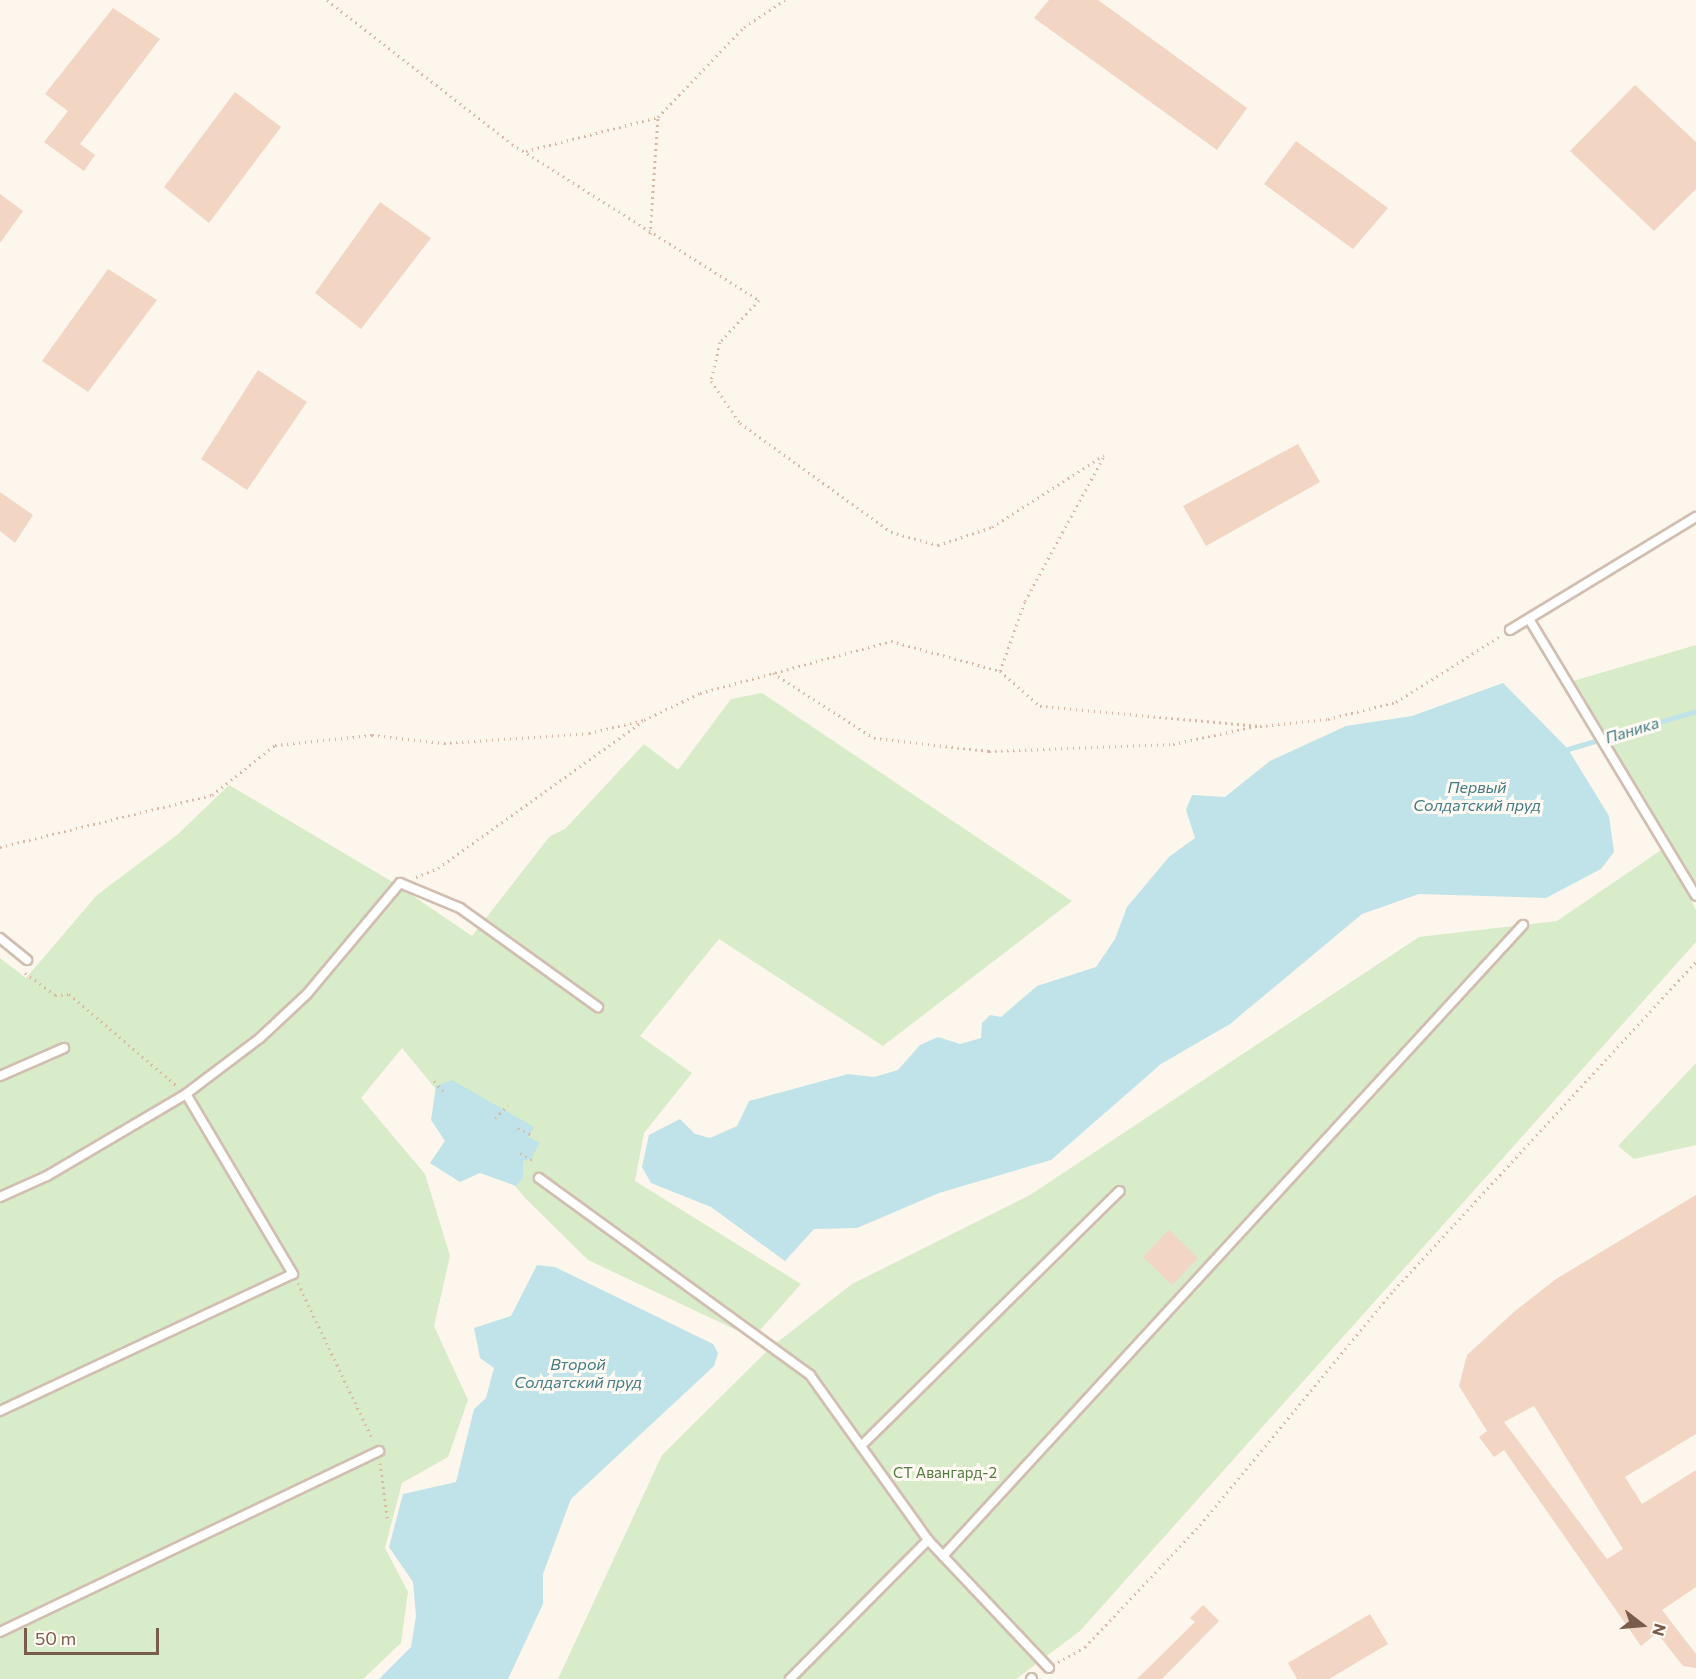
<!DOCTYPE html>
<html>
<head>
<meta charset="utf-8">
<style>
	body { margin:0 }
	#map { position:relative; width:1696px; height:1679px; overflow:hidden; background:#fdf6ec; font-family:Commissioner,sans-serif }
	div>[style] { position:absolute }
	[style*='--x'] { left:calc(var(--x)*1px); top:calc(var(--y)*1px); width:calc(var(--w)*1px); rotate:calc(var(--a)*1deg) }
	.green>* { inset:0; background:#d8ecc9 }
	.water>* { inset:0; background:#bfe3e8 }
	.stream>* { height:5px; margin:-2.5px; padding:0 2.5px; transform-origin:2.5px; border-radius:2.5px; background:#bfe3e8 }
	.building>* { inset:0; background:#f3d5c3 }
	.path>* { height:3px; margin-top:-1.5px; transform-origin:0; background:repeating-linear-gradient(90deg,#d9b8a5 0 1.5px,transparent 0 6px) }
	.roads { filter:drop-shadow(2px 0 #d1beb0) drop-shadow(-2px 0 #d1beb0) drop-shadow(0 2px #d1beb0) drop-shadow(0 -2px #d1beb0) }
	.service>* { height:8px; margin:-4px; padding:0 4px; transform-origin:4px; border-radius:4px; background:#fff }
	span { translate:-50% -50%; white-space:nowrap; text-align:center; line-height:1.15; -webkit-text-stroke:6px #fffaf3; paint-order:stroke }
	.park-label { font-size:15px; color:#537a41 }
	.water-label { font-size:16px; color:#437c86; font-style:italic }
	.north { position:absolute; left:1612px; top:1595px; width:60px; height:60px; -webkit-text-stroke:4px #fffaf3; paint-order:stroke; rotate:106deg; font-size:16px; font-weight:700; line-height:24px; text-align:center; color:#7a5c4d }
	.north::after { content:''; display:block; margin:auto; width:21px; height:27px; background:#7a5c4d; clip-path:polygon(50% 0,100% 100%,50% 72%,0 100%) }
	.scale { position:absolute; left:24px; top:1628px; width:135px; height:27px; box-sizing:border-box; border:3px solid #7a5c4d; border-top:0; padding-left:8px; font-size:18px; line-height:21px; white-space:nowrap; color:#7a5c4d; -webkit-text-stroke:4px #fffaf3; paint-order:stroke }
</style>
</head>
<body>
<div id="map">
	<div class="green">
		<div style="clip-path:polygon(1696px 645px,1696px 885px,1573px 681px)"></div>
		<div style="clip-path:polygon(762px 693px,1072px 901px,883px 1046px,719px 939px,640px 1036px,692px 1073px,644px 1133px,635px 1181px,801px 1284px,753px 1338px,588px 1260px,525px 1198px,402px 1048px,361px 1098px,425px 1174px,450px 1256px,434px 1326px,468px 1400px,448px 1457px,402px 1483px,385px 1548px,408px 1592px,401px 1643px,363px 1679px,0 1679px,0 958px,26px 978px,97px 895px,177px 835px,229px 785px,391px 881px,472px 936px,550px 836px,565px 829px,644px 744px,678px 770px,731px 699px)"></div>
		<div style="clip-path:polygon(1664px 848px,1696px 910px,1696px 942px,1080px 1631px,1016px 1679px,558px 1679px,662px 1455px,770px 1348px,852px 1284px,1030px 1195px,1419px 937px,1557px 921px)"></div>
		<div style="clip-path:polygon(1696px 1063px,1696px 1145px,1634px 1159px,1618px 1146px)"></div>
	</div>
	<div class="water">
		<div style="clip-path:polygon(1503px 683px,1568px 749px,1609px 816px,1614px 852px,1601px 869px,1546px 898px,1419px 894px,1362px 914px,1230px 1024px,1161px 1064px,1051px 1160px,939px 1193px,857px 1228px,814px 1229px,785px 1261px,711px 1207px,651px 1183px,642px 1167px,649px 1135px,680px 1119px,695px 1134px,710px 1138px,737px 1126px,749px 1101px,848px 1074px,874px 1077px,898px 1070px,920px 1045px,938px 1037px,960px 1044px,981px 1038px,982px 1023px,990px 1015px,1001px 1017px,1037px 986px,1096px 967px,1115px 939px,1127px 907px,1169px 857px,1195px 838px,1186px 810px,1192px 795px,1225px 797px,1270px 761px,1346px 726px,1412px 716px)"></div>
		<div style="clip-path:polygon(452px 1080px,534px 1127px,528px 1137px,540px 1143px,531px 1159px,523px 1161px,523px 1178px,516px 1186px,480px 1173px,460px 1182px,430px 1163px,445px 1141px,431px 1120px,436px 1086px)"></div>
		<div style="clip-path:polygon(537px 1265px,555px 1267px,713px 1344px,718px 1353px,714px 1366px,571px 1499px,543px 1574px,543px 1604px,508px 1679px,379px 1679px,411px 1647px,416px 1616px,413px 1582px,389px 1547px,403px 1494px,456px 1482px,474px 1409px,486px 1398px,494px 1368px,480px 1358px,474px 1328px,511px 1316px)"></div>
	</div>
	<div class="stream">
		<div style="--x:1568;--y:749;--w:134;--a:-16.5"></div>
	</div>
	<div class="building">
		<div style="clip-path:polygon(1049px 0,1098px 0,1247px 108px,1217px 150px,1034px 18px)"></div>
		<div style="clip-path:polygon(113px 8px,160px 39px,80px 144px,95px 155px,84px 171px,44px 142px,68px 111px,45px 94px)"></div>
		<div style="clip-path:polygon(1635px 85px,1696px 142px,1696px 189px,1654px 231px,1570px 151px)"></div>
		<div style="clip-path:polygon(235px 92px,281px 127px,209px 223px,164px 187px)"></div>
		<div style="clip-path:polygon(1296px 141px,1388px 208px,1353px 249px,1264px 184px)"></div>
		<div style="clip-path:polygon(0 194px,23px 211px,0 243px)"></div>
		<div style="clip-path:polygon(380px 202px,431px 238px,361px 329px,315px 293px)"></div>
		<div style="clip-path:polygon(108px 269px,157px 300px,88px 392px,42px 361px)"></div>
		<div style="clip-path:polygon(258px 370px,307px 402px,247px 490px,201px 459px)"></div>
		<div style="clip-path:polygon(1298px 444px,1320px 482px,1206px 546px,1183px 506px)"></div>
		<div style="clip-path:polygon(0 492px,33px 515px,15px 543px,0 531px)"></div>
		<div style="clip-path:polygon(evenodd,1696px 1195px,1696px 1434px,1625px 1477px,1642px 1504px,1696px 1470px,1696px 1587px,1662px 1610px,1696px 1654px,1696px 1668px,1683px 1666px,1657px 1633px,1641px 1646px,1504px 1450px,1494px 1457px,1479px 1437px,1487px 1431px,1459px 1386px,1467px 1355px,1515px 1311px,1556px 1279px,1696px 1195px,1534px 1406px,1623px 1549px,1607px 1559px,1504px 1422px,1534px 1406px)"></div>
		<div style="clip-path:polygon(1169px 1230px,1198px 1258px,1172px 1285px,1143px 1257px)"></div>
		<div style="clip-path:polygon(1203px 1605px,1219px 1621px,1162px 1679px,1137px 1679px,1195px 1622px,1190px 1618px)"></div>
		<div style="clip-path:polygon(1370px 1614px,1388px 1644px,1329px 1679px,1297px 1679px,1288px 1663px)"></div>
	</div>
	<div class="path">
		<div style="--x:327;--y:0;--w:234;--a:37.9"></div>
		<div style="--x:512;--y:144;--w:292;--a:32.3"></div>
		<div style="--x:759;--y:300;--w:57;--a:132.9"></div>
		<div style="--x:720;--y:342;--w:40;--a:103"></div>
		<div style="--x:711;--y:381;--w:51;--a:55.4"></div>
		<div style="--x:740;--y:423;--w:186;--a:35.8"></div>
		<div style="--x:891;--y:532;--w:49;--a:15.5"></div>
		<div style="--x:938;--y:545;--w:57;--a:-18.4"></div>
		<div style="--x:992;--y:527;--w:133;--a:-32.7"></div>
		<div style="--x:526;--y:151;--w:136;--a:-14.4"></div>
		<div style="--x:650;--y:234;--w:117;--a:-86.1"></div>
		<div style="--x:658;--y:117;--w:124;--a:-46.3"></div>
		<div style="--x:744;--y:27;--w:49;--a:-33.4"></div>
		<div style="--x:1000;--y:671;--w:74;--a:-70.3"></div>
		<div style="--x:1025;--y:601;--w:165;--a:-61.4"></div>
		<div style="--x:773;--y:673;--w:120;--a:32.8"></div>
		<div style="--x:874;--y:738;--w:116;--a:6.4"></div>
		<div style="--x:989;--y:751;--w:184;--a:-2.2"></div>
		<div style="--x:1173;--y:744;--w:86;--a:-12.1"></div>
		<div style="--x:0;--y:847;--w:218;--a:-13.8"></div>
		<div style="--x:212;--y:795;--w:80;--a:-38.4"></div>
		<div style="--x:275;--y:745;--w:98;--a:-5.9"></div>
		<div style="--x:372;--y:735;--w:72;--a:6.3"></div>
		<div style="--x:444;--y:743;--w:145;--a:-3.9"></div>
		<div style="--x:589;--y:733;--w:57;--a:-13.3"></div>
		<div style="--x:644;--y:720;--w:62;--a:-25.7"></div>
		<div style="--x:700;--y:693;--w:198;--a:-15.2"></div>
		<div style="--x:891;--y:641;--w:113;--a:15.4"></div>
		<div style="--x:1000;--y:671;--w:53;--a:41.2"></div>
		<div style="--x:1040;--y:706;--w:221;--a:5.2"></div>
		<div style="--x:1260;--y:726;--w:68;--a:-5.9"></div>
		<div style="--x:1328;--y:719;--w:70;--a:-14"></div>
		<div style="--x:1396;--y:702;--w:122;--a:-32.3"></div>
		<div style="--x:416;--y:877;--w:24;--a:-22"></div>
		<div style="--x:438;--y:868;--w:252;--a:-35.6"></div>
		<div style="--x:25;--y:973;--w:37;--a:36"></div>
		<div style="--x:55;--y:995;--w:14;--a:-4"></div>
		<div style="--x:69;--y:994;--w:140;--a:40.4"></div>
		<div style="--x:434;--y:1081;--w:16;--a:47"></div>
		<div style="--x:495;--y:1118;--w:18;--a:-45"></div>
		<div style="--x:518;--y:1128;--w:16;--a:27"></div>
		<div style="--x:520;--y:1153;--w:14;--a:30"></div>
		<div style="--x:298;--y:1283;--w:174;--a:64.5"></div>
		<div style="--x:380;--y:1463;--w:60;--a:82.3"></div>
		<div style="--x:1058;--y:1662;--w:31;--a:-29"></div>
		<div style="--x:1085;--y:1647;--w:168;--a:-46.7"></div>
		<div style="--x:1200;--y:1525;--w:305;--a:-50.5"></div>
		<div style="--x:1394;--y:1290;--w:446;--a:-47.4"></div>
	</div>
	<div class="roads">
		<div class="service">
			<div style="--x:1529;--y:619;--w:323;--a:58.9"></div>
			<div style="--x:1510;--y:630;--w:218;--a:-31.3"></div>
			<div style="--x:0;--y:938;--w:35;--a:39"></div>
			<div style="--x:0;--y:1076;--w:70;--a:-23.6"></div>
			<div style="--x:539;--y:1178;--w:335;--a:36"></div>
			<div style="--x:810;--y:1375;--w:203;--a:54.4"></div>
			<div style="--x:928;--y:1540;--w:176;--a:46.6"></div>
			<div style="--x:0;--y:1197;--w:51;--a:-24.1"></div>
			<div style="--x:47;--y:1176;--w:161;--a:-30.5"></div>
			<div style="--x:186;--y:1094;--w:93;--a:-37.1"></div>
			<div style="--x:260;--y:1038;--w:64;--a:-43.1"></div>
			<div style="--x:307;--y:994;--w:145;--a:-50"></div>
			<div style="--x:400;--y:883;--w:65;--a:22.6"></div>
			<div style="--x:460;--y:908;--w:170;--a:35.7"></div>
			<div style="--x:0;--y:1411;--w:323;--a:-25.1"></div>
			<div style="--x:293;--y:1274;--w:209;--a:-120.7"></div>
			<div style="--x:861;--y:1446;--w:363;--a:-44.6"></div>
			<div style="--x:943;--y:1556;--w:857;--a:-47.41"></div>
			<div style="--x:0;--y:1632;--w:420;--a:-25.5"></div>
			<div style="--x:790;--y:1679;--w:196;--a:-45.2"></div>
			<div style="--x:1031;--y:1679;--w:1;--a:-45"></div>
		</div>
	</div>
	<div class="park-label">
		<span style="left:945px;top:1473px">СТ Авангард-2</span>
	</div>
	<div class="water-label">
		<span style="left:1632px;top:730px;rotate:-17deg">Паника</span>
		<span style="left:1477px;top:796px">Первый<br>Солдатский пруд</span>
		<span style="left:578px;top:1373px">Второй<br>Солдатский пруд</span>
	</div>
	<div class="north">N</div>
	<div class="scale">50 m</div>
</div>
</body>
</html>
